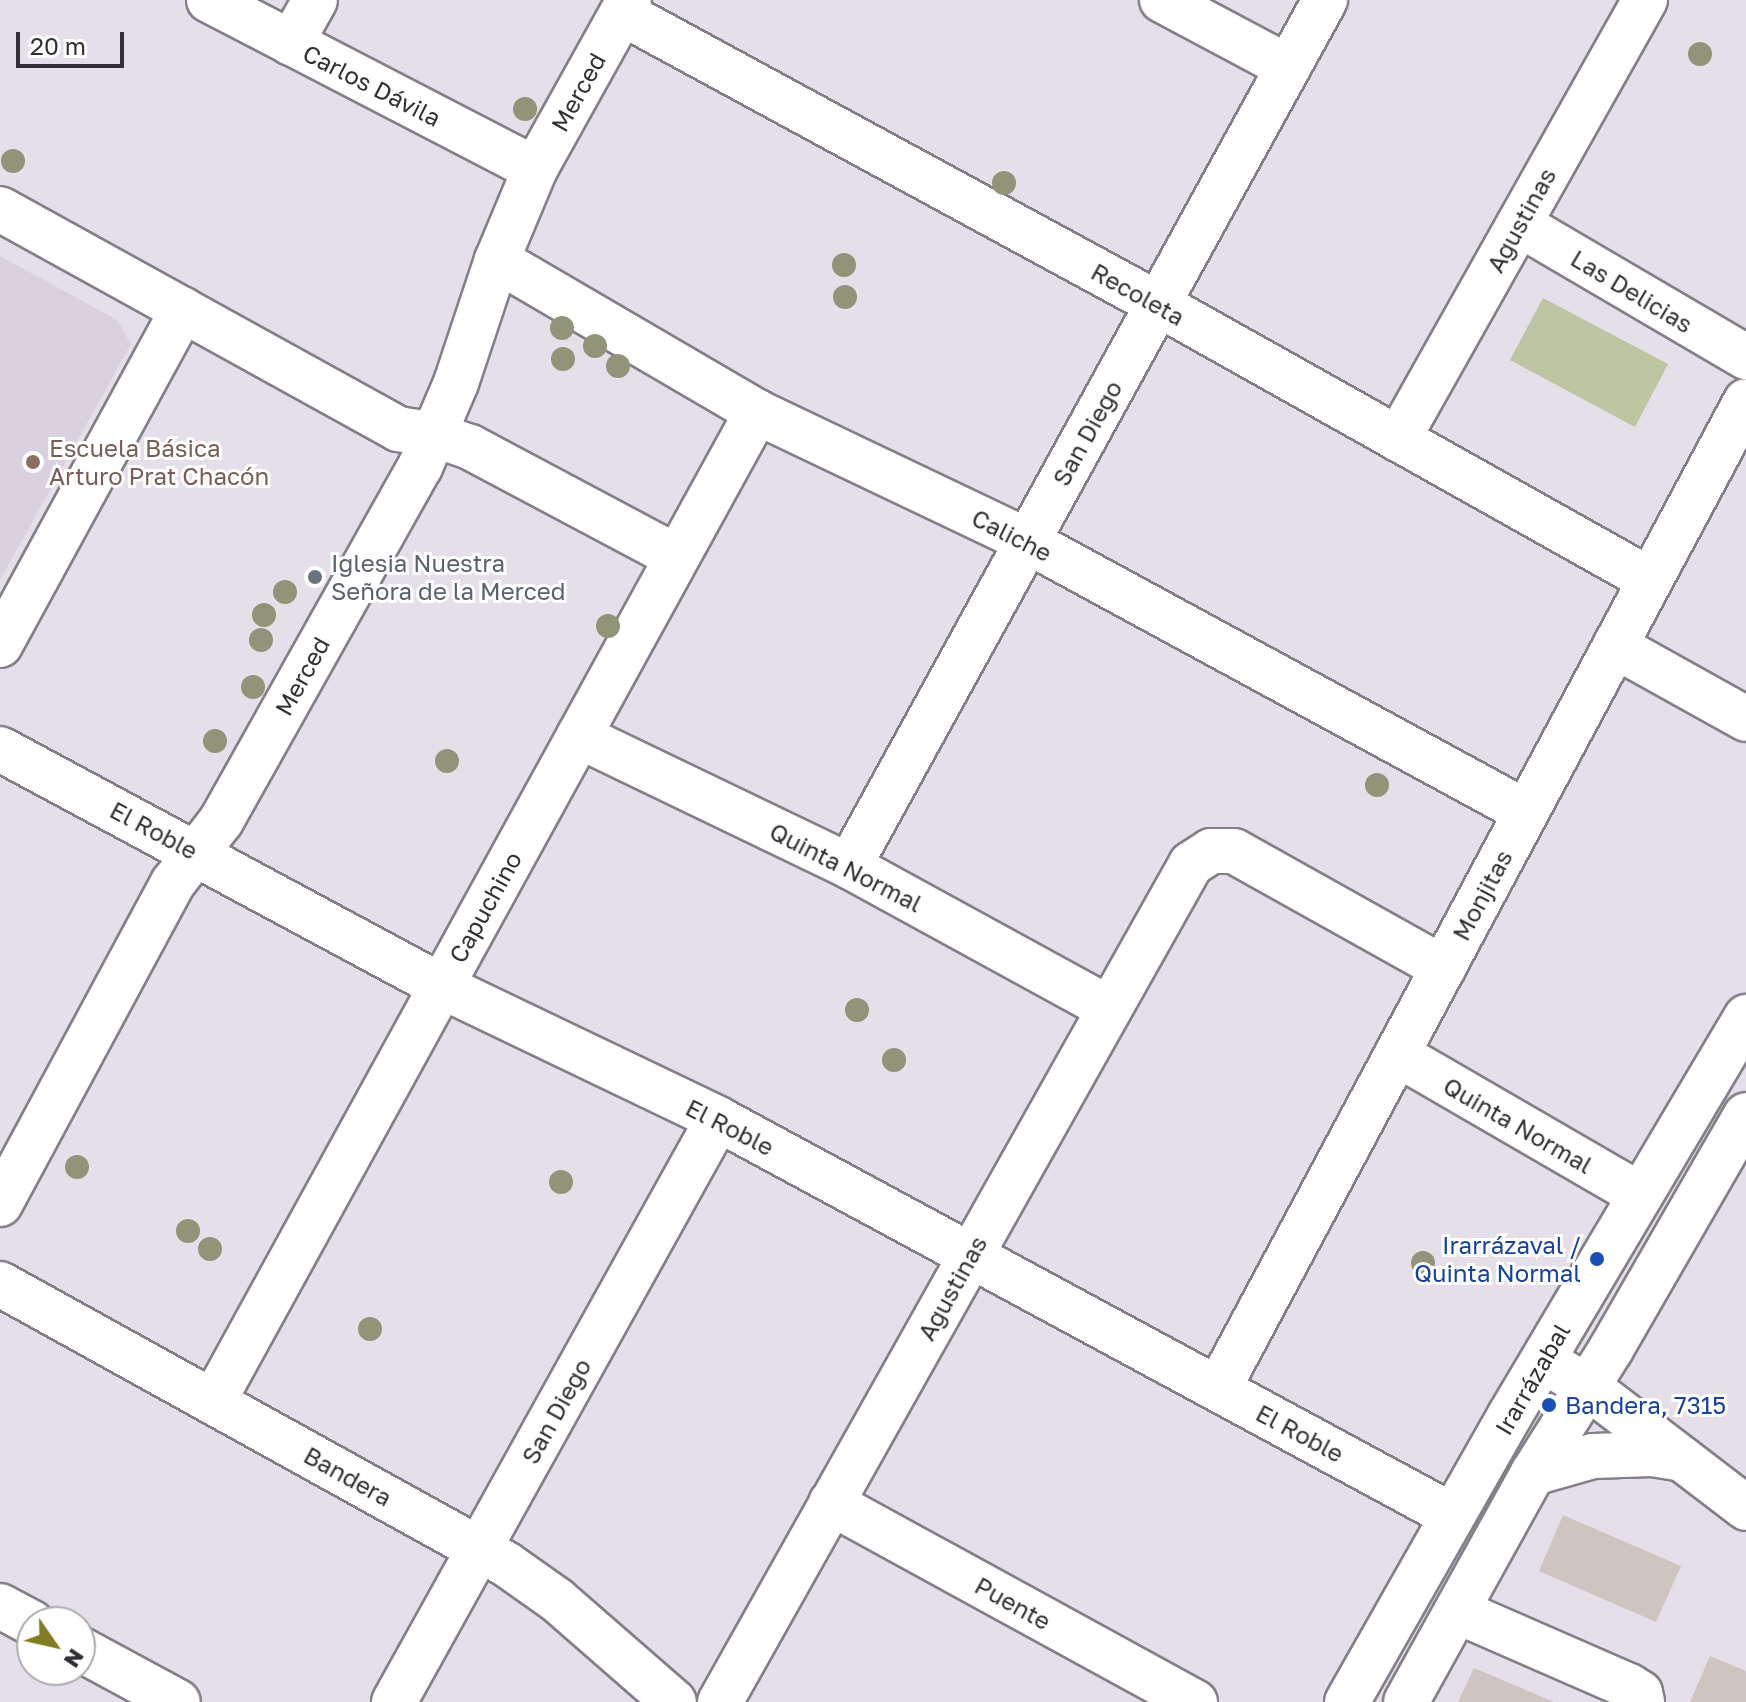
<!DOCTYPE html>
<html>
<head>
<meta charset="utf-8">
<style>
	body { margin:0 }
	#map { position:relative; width:1746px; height:1702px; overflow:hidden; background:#e4dfe8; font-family:"Golos Text",sans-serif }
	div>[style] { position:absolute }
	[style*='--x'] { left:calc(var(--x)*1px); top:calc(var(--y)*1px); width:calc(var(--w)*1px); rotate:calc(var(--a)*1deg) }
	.built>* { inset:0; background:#d9d0e0 }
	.green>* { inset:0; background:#bdc5a3 }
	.building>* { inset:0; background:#cfc5c0 }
	.roads { filter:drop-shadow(2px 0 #847f87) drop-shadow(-2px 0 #847f87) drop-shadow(0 2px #847f87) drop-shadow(0 -2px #847f87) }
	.minor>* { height:44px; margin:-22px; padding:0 22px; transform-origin:22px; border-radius:22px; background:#fff }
	.major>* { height:44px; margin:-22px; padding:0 22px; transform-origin:22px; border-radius:22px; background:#fff }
	.trees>* { width:24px; height:24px; margin:-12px; border-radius:50%; background:#919478 }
	.dots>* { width:22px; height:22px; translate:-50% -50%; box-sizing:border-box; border:4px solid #fff; border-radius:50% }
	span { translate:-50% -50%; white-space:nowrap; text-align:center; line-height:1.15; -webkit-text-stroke:6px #fff; paint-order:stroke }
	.street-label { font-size:24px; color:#323034 }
	.education-label { font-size:24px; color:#785e54 }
	.left { translate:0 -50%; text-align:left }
	.worship-label { font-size:24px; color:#5b616d }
	.transit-label { font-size:24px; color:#164399 }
	.right { translate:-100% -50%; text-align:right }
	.north { position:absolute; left:16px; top:1606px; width:80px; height:80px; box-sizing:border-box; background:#fff; border:2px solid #adacae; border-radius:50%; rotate:124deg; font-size:22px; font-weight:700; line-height:32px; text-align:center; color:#323034 }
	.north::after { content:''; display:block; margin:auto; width:28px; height:36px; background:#817b21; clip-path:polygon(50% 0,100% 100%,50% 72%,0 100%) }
	.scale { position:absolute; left:16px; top:32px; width:108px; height:36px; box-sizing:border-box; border:4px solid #323034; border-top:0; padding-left:10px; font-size:24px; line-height:28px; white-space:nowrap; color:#323034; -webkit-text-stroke:6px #fff; paint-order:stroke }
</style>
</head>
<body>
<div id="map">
	<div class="built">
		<div style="clip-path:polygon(0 256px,117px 320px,131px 344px,0 580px)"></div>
	</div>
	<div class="green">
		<div style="clip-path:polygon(1543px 298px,1668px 364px,1635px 427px,1510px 360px)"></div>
	</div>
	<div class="building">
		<div style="clip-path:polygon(1563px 1515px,1681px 1566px,1656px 1622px,1539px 1571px)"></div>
		<div style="clip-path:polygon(1710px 1656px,1746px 1671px,1746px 1702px,1690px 1702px)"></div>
		<div style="clip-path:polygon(1474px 1668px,1554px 1702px,1458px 1702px)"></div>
	</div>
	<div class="roads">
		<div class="minor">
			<div style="--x:209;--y:0;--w:367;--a:27.4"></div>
			<div style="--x:1162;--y:0;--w:143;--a:28"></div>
			<div style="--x:622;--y:13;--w:610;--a:28.5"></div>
			<div style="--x:1158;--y:304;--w:564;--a:29.29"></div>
			<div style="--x:291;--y:43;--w:49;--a:-60.8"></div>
			<div style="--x:0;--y:209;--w:455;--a:28.9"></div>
			<div style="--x:398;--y:429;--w:37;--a:9"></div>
			<div style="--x:435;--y:435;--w:37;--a:19"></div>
			<div style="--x:470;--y:447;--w:234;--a:28"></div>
			<div style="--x:1519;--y:224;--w:263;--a:30.4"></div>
			<div style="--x:497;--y:260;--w:301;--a:30.3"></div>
			<div style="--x:757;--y:412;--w:299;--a:25.5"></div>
			<div style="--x:1027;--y:541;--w:568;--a:28.51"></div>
			<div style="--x:1398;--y:439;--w:504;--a:-60.64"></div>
			<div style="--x:0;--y:645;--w:382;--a:-61.4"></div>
			<div style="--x:1615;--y:646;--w:150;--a:29.1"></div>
			<div style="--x:579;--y:736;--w:300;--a:25.7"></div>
			<div style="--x:849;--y:866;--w:295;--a:28.7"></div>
			<div style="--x:0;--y:749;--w:501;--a:28.25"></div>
			<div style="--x:441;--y:986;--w:307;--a:25.6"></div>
			<div style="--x:718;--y:1119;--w:835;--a:28.38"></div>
			<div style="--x:849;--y:866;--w:988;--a:-61.2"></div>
			<div style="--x:1397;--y:1054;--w:281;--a:30.1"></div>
			<div style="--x:0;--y:1204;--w:365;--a:-61.7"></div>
			<div style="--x:173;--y:883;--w:78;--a:-52.3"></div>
			<div style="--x:221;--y:821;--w:406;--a:-60.7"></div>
			<div style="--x:420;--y:467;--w:91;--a:-66.8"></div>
			<div style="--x:456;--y:383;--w:130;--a:-71.6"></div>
			<div style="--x:497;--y:260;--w:99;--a:-67.3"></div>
			<div style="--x:535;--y:169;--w:193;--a:-60.9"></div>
			<div style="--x:0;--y:1284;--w:578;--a:28.96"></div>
			<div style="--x:506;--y:1564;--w:62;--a:35.2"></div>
			<div style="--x:557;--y:1600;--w:155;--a:41.1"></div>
			<div style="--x:1544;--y:1361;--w:51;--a:30.6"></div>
			<div style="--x:1588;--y:1387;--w:199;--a:37.4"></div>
			<div style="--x:1218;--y:1389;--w:1120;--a:-61.88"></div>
			<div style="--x:213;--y:1402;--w:1130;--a:-61.21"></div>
			<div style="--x:831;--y:1503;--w:415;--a:28.7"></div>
			<div style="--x:0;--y:1606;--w:36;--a:28"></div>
			<div style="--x:1457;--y:1611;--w:188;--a:23.6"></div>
			<div style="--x:1629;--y:1686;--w:13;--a:32"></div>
			<div style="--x:1640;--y:1693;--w:9;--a:77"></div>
			<div style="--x:80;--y:1649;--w:111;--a:28.4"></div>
			<div style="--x:394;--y:1702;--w:667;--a:-60.94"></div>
			<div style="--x:720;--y:1702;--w:961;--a:-60.66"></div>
			<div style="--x:1191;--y:864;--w:24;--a:-33"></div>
			<div style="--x:1211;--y:851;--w:23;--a:0"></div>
			<div style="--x:1234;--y:851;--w:240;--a:29.2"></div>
		</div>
		<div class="major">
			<div style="--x:1533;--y:1473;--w:62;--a:-15.8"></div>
			<div style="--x:1593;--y:1456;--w:59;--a:-1.9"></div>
			<div style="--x:1652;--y:1454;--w:30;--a:9"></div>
			<div style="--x:1347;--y:1702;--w:330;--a:-60.4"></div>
			<div style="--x:1510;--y:1415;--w:463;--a:-59.3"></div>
			<div style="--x:1406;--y:1702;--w:262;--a:-61"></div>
			<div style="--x:1533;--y:1473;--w:146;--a:-57.8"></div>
			<div style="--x:1611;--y:1349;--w:270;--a:-60"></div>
		</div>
	</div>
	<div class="trees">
		<div style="left:1700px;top:54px"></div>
		<div style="left:525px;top:109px"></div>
		<div style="left:13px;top:161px"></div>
		<div style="left:1004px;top:183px"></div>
		<div style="left:844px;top:265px"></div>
		<div style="left:845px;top:297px"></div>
		<div style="left:562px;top:328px"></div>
		<div style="left:595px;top:346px"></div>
		<div style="left:563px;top:359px"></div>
		<div style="left:618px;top:366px"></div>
		<div style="left:285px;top:592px"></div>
		<div style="left:264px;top:615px"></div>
		<div style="left:608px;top:626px"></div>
		<div style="left:261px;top:640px"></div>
		<div style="left:253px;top:687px"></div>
		<div style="left:215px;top:741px"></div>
		<div style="left:447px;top:761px"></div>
		<div style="left:1377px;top:785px"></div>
		<div style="left:857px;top:1010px"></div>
		<div style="left:894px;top:1060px"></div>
		<div style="left:77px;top:1167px"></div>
		<div style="left:561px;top:1182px"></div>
		<div style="left:188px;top:1231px"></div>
		<div style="left:210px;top:1249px"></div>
		<div style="left:1423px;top:1263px"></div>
		<div style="left:370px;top:1329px"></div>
	</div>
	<div class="dots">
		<div style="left:33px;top:462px;background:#8d6e63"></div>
		<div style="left:315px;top:577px;background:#6b7280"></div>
		<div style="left:1597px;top:1259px;background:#1a4fb4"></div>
		<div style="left:1549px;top:1405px;background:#1a4fb4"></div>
	</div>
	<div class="street-label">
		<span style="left:372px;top:85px;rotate:27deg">Carlos Dávila</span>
		<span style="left:578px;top:92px;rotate:-61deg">Merced</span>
		<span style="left:1521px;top:220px;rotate:-61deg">Agustinas</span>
		<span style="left:1632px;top:291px;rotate:31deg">Las Delicias</span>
		<span style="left:1138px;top:294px;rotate:29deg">Recoleta</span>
		<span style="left:1087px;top:433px;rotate:-61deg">San Diego</span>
		<span style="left:1012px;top:535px;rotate:27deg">Caliche</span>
		<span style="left:302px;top:676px;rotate:-61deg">Merced</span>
		<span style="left:154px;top:830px;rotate:28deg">El Roble</span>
		<span style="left:846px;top:867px;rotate:27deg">Quinta Normal</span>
		<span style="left:1482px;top:895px;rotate:-62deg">Monjitas</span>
		<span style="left:485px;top:907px;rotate:-61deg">Capuchino</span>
		<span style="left:1518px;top:1125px;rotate:30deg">Quinta Normal</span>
		<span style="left:730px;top:1127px;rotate:27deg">El Roble</span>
		<span style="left:952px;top:1288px;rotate:-61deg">Agustinas</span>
		<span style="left:1532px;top:1379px;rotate:-60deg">Irarrázabal</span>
		<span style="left:556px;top:1411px;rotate:-61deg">San Diego</span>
		<span style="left:1300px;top:1433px;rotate:28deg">El Roble</span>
		<span style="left:348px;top:1476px;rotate:29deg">Bandera</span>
		<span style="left:1013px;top:1603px;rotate:29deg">Puente</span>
	</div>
	<div class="education-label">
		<span class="left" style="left:49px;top:462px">Escuela Básica<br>Arturo Prat Chacón</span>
	</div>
	<div class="worship-label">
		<span class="left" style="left:331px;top:577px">Iglesia Nuestra<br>Señora de la Merced</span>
	</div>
	<div class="transit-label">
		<span class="right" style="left:1581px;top:1259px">Irarrázaval /<br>Quinta Normal</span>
		<span class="left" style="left:1565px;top:1405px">Bandera, 7315</span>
	</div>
	<div class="north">N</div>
	<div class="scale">20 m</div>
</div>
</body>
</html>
